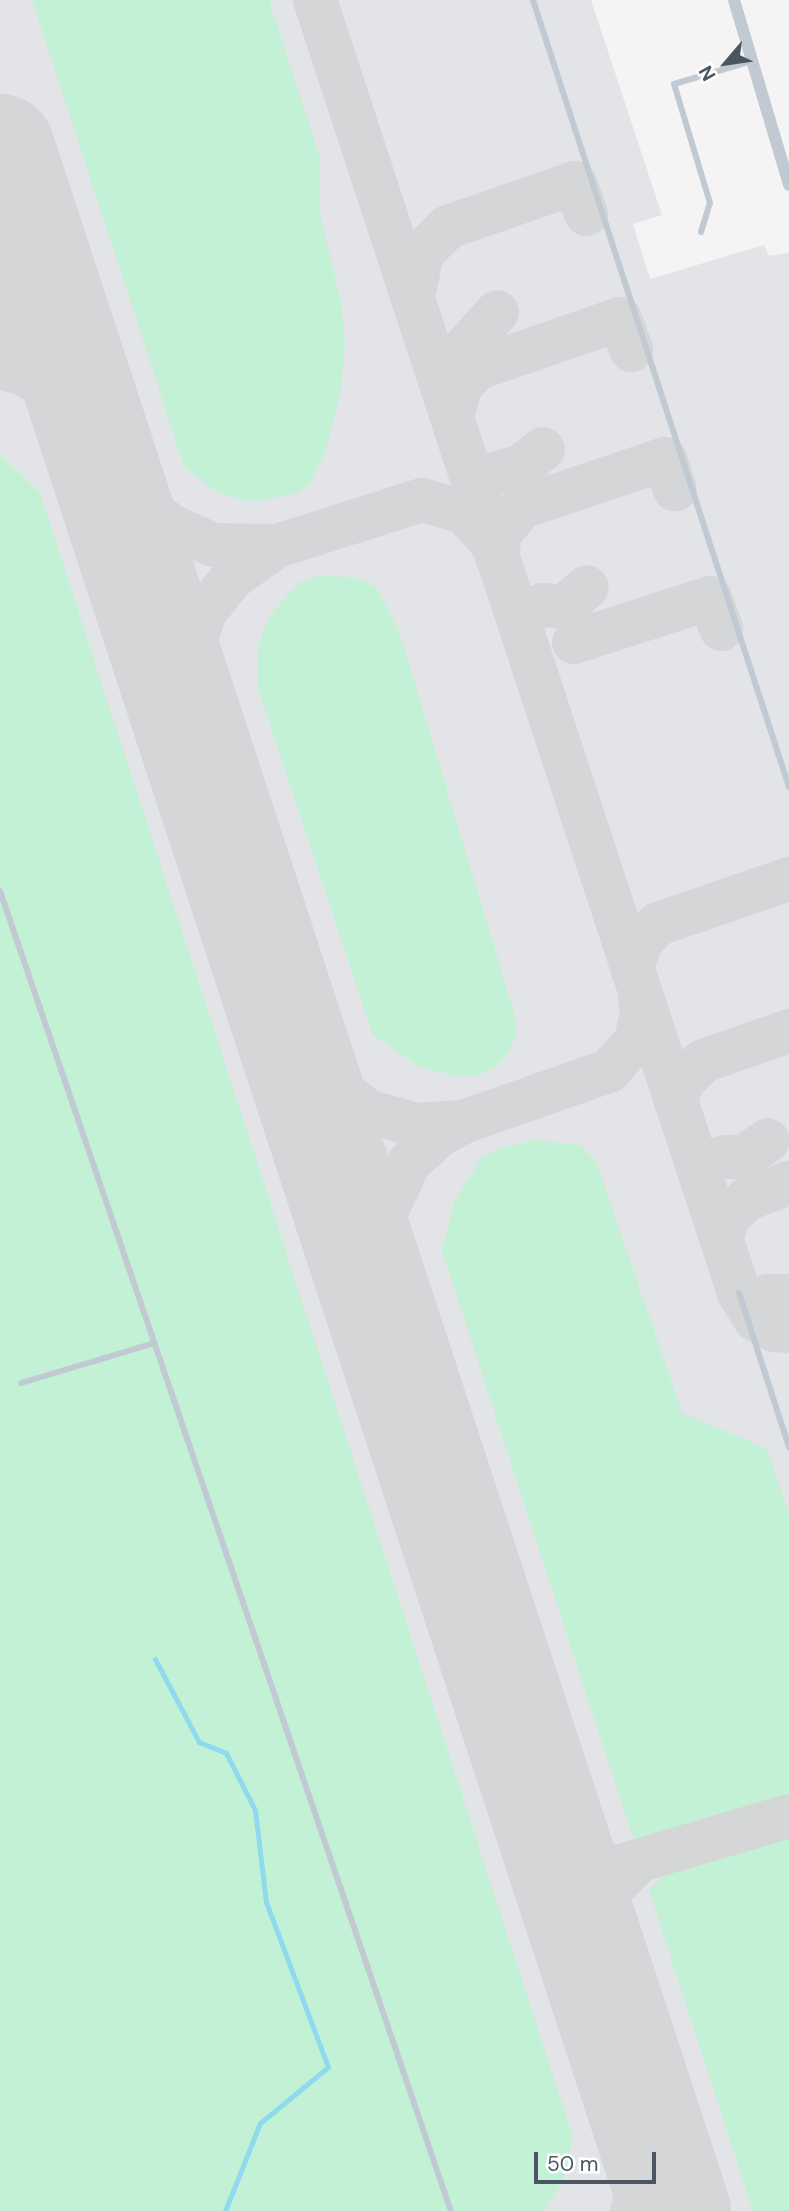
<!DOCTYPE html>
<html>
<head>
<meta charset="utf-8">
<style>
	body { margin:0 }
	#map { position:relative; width:789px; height:2211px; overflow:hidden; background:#f5f3f3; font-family:"DM Sans",sans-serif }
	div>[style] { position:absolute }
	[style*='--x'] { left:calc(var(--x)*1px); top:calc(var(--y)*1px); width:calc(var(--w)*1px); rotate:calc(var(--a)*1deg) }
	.airport>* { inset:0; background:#e2e4e7 }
	.green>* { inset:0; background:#c3f1d5 }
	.stream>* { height:5px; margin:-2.5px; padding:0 2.5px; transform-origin:2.5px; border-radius:2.5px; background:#90daee }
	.taxiway>* { height:44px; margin:-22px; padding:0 22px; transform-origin:22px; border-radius:22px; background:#d5d6d8 }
	.runway>* { height:110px; margin:-55px; padding:0 55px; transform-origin:55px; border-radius:55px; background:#d5d6d8 }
	.service>* { height:6px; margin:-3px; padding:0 3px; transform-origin:3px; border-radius:3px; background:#c1cad2 }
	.minor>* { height:12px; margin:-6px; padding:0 6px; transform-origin:6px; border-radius:6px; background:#c1cad2 }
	span { translate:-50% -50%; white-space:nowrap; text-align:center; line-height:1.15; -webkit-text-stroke:6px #fff; paint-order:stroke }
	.north { position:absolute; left:691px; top:28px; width:70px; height:70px; -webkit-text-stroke:5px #fff; paint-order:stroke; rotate:241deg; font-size:19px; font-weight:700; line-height:28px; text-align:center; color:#4a5661 }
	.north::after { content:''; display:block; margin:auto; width:24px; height:32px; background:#4a5661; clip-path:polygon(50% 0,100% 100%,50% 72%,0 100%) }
	.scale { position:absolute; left:534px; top:2152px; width:122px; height:32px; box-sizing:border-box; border:4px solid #4a5661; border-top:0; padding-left:9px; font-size:21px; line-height:24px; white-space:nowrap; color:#4a5661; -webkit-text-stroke:5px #fff; paint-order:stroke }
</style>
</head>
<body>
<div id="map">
	<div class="airport">
		<div style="clip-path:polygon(0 0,591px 0,662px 215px,633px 224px,650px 279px,764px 245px,769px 256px,789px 253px,789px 2211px,0 2211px)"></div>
	</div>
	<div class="green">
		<div style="clip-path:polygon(32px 0,269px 0,320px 157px,320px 214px,341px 302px,345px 342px,341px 389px,325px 453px,309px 484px,297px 493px,251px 502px,216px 492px,184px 466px)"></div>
		<div style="clip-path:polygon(0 454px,40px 493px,573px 2137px,563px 2180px,544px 2211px,0 2211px)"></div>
		<div style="clip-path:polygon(320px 575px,357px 578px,377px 588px,399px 630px,516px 1019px,516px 1036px,510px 1050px,496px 1067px,479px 1075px,455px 1076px,418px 1066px,373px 1035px,257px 685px,258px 646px,270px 615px,300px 582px)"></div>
		<div style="clip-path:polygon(537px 1140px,580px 1145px,597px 1163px,682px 1413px,767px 1449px,789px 1513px,789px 1802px,689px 1832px,633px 1838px,442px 1251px,454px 1202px,481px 1159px,498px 1149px)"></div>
		<div style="clip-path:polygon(789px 1828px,789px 2211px,753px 2211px,649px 1890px,666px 1874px)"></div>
	</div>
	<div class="stream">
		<div style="--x:155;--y:1659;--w:94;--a:62.1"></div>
		<div style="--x:199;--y:1742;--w:29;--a:22"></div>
		<div style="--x:226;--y:1753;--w:64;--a:63"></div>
		<div style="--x:255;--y:1810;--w:93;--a:83.2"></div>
		<div style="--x:266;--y:1902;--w:176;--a:69.4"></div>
		<div style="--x:328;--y:2067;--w:88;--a:140.5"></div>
		<div style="--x:260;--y:2123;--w:95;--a:111.7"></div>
	</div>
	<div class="taxiway">
		<div style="--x:315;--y:0;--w:1361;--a:71.84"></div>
		<div style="--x:739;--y:1293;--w:31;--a:58"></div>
		<div style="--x:755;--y:1319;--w:22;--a:30"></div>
		<div style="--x:774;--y:1330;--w:15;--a:4"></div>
		<div style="--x:413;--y:298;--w:46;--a:-78.7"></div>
		<div style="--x:422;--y:253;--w:37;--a:-45"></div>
		<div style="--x:448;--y:227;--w:134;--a:-19.1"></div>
		<div style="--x:575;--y:183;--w:33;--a:70"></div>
		<div style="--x:0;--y:336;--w:48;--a:-61.3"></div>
		<div style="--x:23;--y:294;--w:26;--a:-79"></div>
		<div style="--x:28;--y:268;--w:43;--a:-94"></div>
		<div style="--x:460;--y:353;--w:55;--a:-47.9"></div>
		<div style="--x:0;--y:368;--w:23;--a:13"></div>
		<div style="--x:22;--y:373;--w:46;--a:29.9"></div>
		<div style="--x:62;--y:396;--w:36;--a:48"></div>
		<div style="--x:86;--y:423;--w:89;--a:57.9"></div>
		<div style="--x:133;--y:498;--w:49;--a:35.9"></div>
		<div style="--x:173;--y:527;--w:45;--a:23.7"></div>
		<div style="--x:214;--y:545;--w:63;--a:0.9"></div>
		<div style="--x:452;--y:416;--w:32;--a:-74"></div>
		<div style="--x:461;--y:385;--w:24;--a:-45"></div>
		<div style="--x:478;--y:368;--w:150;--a:-19"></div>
		<div style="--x:620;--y:319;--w:33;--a:70"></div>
		<div style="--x:497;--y:473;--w:24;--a:-15"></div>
		<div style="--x:520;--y:467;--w:29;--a:-38"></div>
		<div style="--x:497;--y:557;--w:24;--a:-83"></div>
		<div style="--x:500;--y:533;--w:34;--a:-50"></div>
		<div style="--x:522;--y:507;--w:151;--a:-18.6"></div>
		<div style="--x:665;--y:459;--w:32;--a:72"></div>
		<div style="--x:542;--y:605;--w:22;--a:5"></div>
		<div style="--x:564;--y:607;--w:30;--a:-41"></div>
		<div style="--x:574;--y:642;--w:143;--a:-17.9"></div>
		<div style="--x:710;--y:598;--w:33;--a:70"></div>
		<div style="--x:186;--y:709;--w:53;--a:-85.7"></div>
		<div style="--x:190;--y:656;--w:46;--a:-71.2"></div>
		<div style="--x:205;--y:612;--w:43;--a:-51.5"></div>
		<div style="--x:232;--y:578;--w:55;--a:-35.4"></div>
		<div style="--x:277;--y:546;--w:152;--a:-17.6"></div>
		<div style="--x:422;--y:500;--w:44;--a:15.9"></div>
		<div style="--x:464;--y:512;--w:43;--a:47.8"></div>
		<div style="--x:632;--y:968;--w:28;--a:-72"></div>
		<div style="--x:641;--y:941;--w:24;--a:-45"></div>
		<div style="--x:658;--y:924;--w:139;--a:-19"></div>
		<div style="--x:293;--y:1033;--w:55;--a:55.4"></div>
		<div style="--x:324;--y:1078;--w:57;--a:36.5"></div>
		<div style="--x:370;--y:1112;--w:49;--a:15.5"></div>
		<div style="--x:417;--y:1125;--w:46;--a:-3.7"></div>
		<div style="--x:675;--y:1100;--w:23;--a:-65"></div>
		<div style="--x:685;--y:1079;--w:25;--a:-45"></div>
		<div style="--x:703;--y:1061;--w:91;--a:-19.2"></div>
		<div style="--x:724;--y:1157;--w:20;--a:0"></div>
		<div style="--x:744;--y:1157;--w:29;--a:-35"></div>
		<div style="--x:721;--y:1237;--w:22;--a:-69"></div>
		<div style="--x:729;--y:1216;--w:25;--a:-43"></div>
		<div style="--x:747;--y:1199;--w:45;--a:-20.9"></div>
		<div style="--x:768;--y:1296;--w:21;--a:0"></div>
		<div style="--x:380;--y:1308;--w:44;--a:-96.5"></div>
		<div style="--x:375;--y:1264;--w:42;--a:-81.9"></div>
		<div style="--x:381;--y:1222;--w:65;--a:-64.6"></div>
		<div style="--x:409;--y:1163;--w:41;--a:-43"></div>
		<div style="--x:439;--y:1135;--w:27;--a:-28"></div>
		<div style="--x:463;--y:1122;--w:155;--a:-19.3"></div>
		<div style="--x:609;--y:1071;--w:40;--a:-48"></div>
		<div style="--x:636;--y:1041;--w:30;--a:-78"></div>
		<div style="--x:642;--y:1012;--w:15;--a:-98"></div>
		<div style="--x:544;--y:1804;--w:50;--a:58.8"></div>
		<div style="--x:570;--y:1847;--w:21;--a:35"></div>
		<div style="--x:587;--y:1859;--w:31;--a:15"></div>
		<div style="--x:617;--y:1867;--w:179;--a:-16.5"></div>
		<div style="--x:593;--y:1956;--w:29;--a:-90"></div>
		<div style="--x:593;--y:1927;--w:32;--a:-72"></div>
		<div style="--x:603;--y:1897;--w:45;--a:-45"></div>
		<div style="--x:632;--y:2211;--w:47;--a:-73.9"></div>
		<div style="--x:645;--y:2166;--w:56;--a:-92"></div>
	</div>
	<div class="runway">
		<div style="--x:0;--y:149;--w:2170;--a:71.85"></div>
	</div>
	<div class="service">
		<div style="--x:533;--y:0;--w:828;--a:71.98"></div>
		<div style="--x:701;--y:232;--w:30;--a:-73"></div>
		<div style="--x:710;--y:203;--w:124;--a:-106.8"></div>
		<div style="--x:674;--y:84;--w:81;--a:-16.4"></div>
		<div style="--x:0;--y:891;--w:1395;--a:71.14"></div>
		<div style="--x:739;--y:1293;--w:162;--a:72"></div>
		<div style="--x:21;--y:1383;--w:139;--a:-16.7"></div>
	</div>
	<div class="minor">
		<div style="--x:734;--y:0;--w:193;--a:73.4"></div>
	</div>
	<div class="north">N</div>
	<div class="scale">50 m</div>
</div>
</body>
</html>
